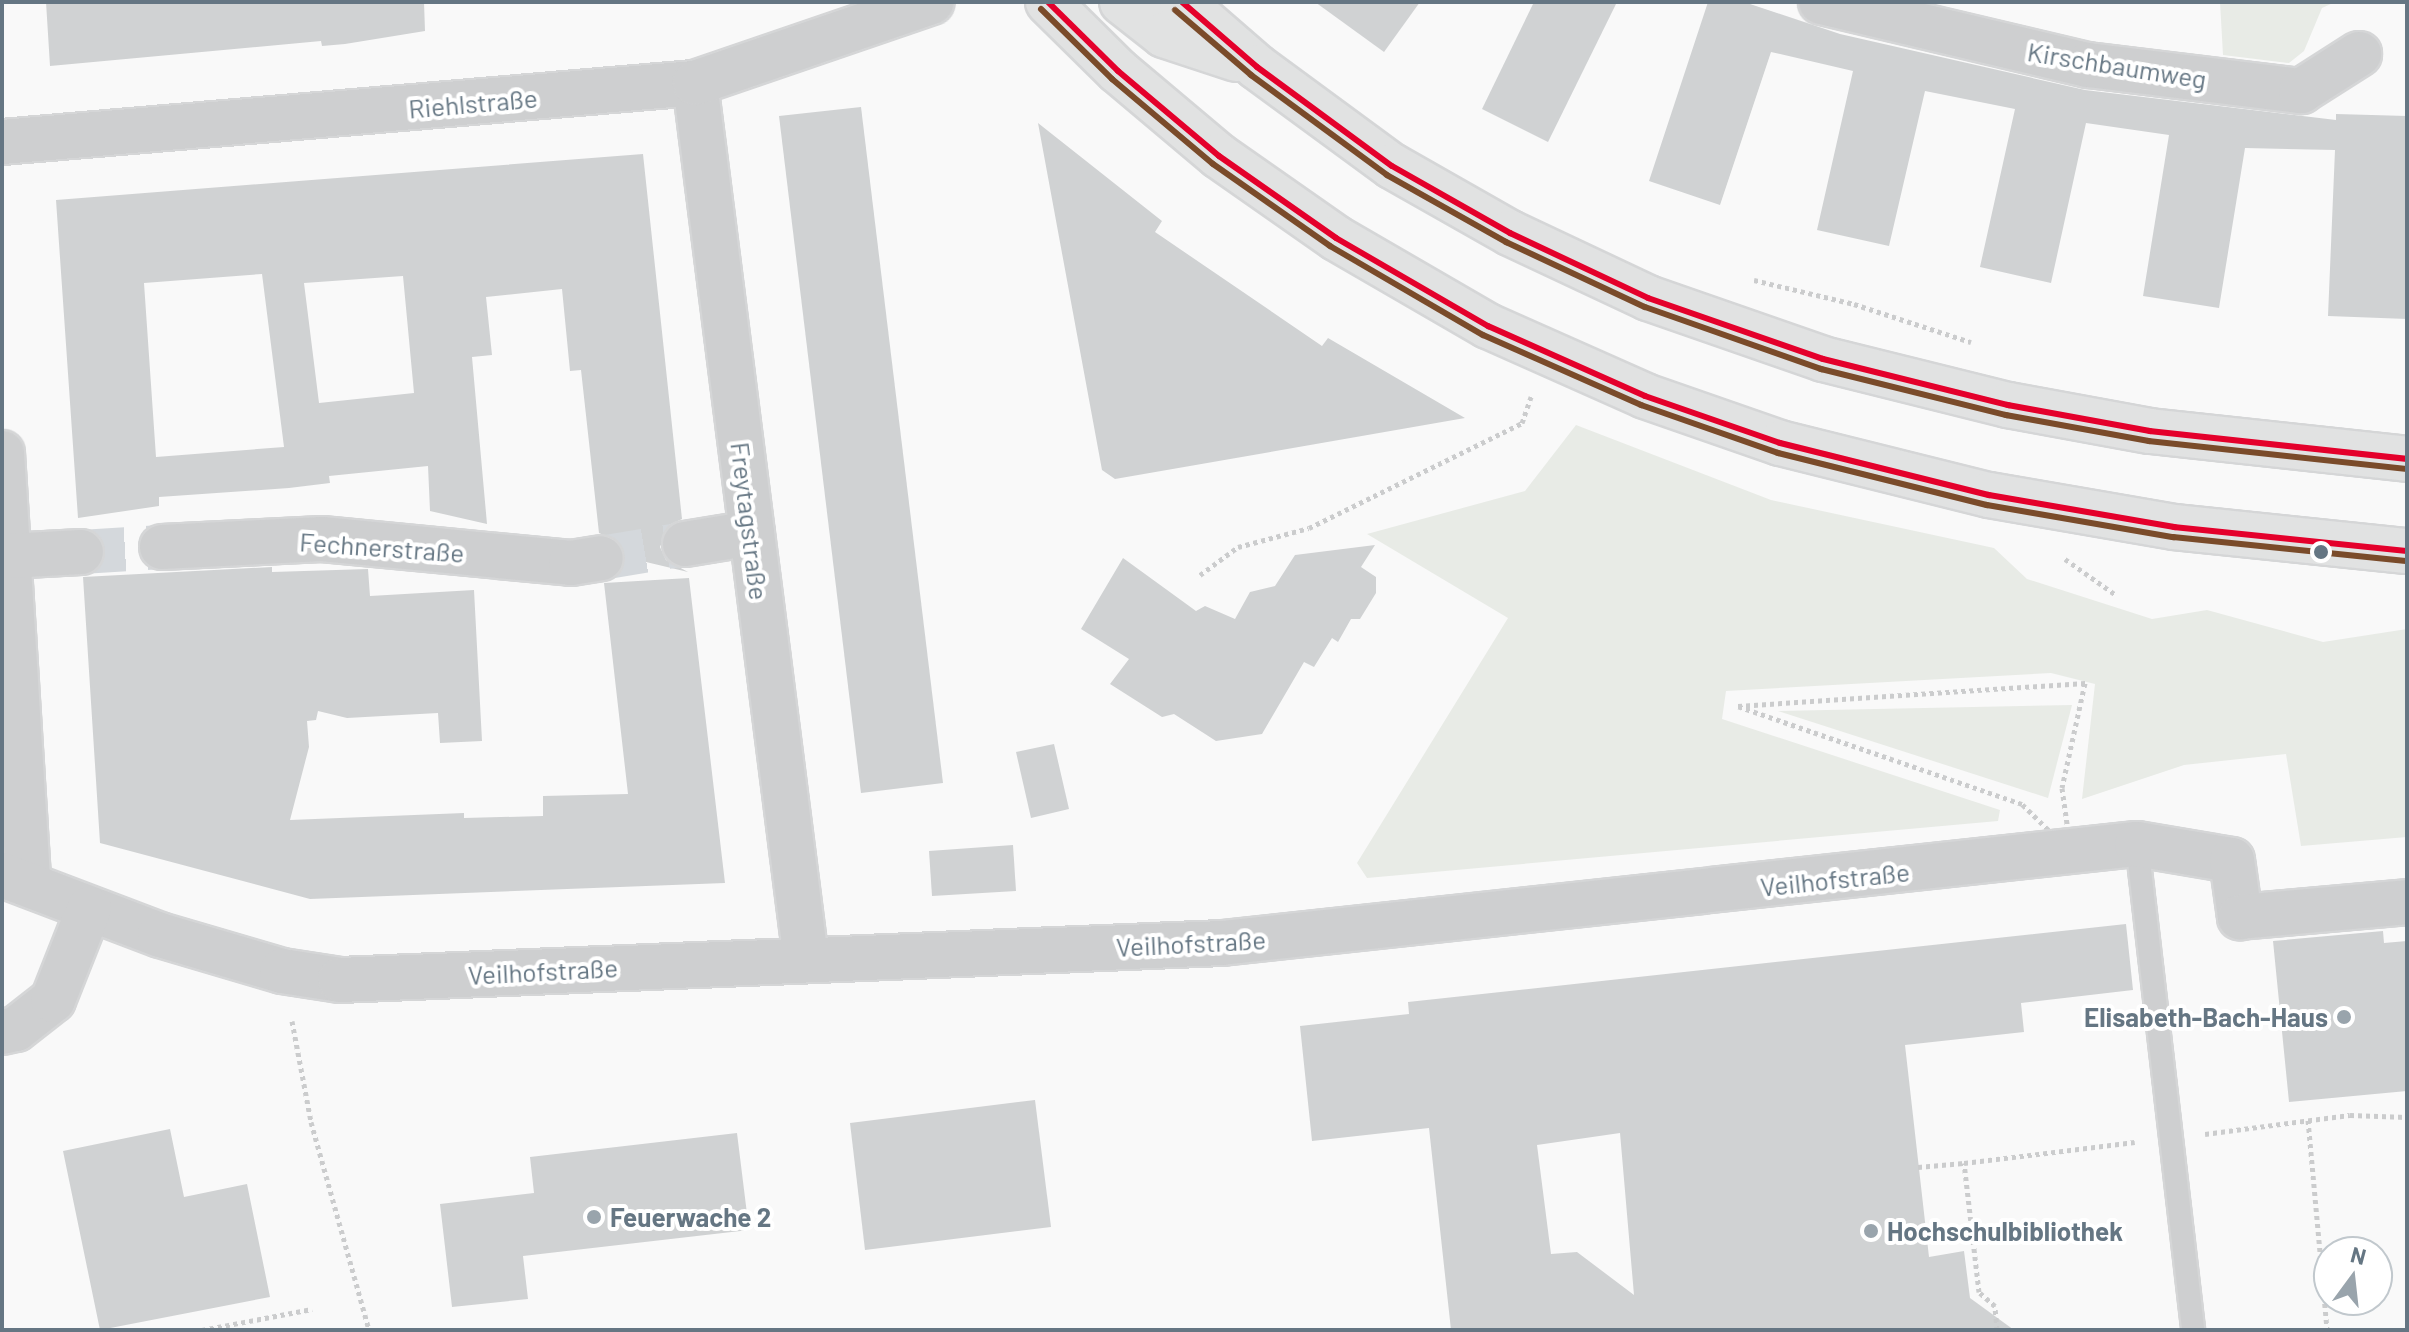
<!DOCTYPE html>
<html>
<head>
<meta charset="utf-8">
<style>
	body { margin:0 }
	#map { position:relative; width:2409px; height:1332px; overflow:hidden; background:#f9f9f9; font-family:Barlow,sans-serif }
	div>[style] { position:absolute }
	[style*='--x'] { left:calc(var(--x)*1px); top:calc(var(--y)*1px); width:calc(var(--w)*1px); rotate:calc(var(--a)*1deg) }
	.green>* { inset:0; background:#e8ebe6 }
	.building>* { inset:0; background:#d0d2d3 }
	.minor-tunnel>* { height:44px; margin-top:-22px; transform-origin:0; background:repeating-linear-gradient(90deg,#d4d8dc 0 44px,transparent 0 66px) }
	.path>* { height:5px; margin-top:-2.5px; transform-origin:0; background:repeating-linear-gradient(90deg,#cbcccd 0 4px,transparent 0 8px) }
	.roads { filter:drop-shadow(2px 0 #d5d6d7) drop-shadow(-2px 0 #d5d6d7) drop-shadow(0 2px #d5d6d7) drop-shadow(0 -2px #d5d6d7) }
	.service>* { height:22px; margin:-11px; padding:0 11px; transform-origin:11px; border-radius:11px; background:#cecfd0 }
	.minor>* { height:44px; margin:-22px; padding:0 22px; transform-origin:22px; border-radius:22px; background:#cecfd0 }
	.primary>* { height:44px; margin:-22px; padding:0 22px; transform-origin:22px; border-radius:22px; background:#e1e2e2 }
	.bus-1>* { height:6px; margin:-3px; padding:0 3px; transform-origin:3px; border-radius:3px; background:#e4002b }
	.bus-2>* { height:6px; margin:-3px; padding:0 3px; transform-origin:3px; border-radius:3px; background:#7a4b2a }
	.dots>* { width:22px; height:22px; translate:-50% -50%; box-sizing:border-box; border:4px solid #fff; border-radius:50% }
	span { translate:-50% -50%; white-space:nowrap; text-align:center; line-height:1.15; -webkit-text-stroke:8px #fff; paint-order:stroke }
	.street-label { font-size:26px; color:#657683 }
	.poi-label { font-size:26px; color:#657683; font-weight:700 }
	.right { translate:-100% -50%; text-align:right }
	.left { translate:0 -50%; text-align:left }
	.frame { position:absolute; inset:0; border:4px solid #657683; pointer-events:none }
	.north { position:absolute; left:2313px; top:1236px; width:80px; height:80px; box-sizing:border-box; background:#fff; border:2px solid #c1c8cd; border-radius:50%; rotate:15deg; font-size:22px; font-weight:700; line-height:32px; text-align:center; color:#657683 }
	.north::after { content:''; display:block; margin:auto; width:28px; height:36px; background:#99a4ac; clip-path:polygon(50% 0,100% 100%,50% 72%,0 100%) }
</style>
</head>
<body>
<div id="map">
	<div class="green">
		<div style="clip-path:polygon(2220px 2px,2335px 2px,2322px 8px,2304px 51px,2289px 63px,2223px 55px)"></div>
		<div style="clip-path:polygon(1576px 425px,1771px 500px,1994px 548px,2027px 579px,2152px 619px,2207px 610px,2323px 642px,2407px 629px,2407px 837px,2301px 846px,2286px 754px,2184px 765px,2082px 799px,2095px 684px,2051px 673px,1726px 691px,1722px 719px,2000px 810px,1998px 821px,1367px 878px,1357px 863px,1508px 618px,1367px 534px,1525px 491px)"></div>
		<div style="clip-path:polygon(2072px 705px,2048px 798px,1778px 711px)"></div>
	</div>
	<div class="building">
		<div style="clip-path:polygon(46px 2px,424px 2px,425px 31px,345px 44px,322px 46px,321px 41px,50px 66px)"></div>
		<div style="clip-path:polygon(1315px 2px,1420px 2px,1384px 52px)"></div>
		<div style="clip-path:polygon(1534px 2px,1617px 2px,1548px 142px,1482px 109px)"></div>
		<div style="clip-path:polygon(1708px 2px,1744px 2px,1840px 34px,2085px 90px,2336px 120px,2336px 114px,2407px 116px,2407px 319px,2328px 316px,2335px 150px,2245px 148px,2219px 308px,2143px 296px,2169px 135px,2086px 123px,2051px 283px,1980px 267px,2015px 109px,1925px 91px,1889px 246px,1817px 230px,1853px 71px,1771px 52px,1720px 205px,1649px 181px)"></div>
		<div style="clip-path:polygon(861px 107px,943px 783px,861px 793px,779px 116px)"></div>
		<div style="clip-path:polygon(1038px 123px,1162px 221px,1155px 232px,1322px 346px,1328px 338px,1465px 418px,1115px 479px,1102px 470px)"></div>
		<div style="clip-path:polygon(evenodd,643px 154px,682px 519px,669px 525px,660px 547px,666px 560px,688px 572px,625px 557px,620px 542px,599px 533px,581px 370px,570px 371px,562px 289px,486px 297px,492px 355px,472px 357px,487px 524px,430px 511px,428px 466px,329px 476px,330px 483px,289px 488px,159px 497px,159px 506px,78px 518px,56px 200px,643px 154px,262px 274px,284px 447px,156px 457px,144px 283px,262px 274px,643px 154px,403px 276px,414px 393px,319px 403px,304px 283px,403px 276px)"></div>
		<div style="clip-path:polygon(1375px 545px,1361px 567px,1376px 577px,1376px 593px,1360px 619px,1351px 619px,1338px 642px,1332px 638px,1314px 667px,1304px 662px,1262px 734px,1216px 741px,1174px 714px,1162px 717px,1110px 684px,1129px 659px,1081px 629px,1123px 558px,1196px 611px,1205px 606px,1235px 619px,1250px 592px,1275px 586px,1295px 555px)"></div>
		<div style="clip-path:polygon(272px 567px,272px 572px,368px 569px,370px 596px,474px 590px,482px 741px,440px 743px,438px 713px,347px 718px,318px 711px,316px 720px,307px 721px,309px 747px,290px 820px,464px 813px,464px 818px,543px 816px,543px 796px,628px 794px,604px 583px,689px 578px,725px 883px,310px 899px,100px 843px,83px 577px)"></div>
		<div style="clip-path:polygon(1054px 744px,1069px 809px,1031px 818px,1016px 752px)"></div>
		<div style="clip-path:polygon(1013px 845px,1016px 891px,932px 896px,929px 851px)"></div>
		<div style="clip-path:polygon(evenodd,2126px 924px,2133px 990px,2021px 1003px,2024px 1032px,1905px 1045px,1929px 1257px,1964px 1251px,1970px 1298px,2014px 1330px,1451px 1330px,1429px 1128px,1312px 1141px,1300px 1026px,1409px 1014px,1408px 1002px,2126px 924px,1620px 1133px,1634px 1295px,1577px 1252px,1551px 1254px,1537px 1145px,1620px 1133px)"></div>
		<div style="clip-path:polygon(2383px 931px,2384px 943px,2407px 941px,2407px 1091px,2289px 1102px,2273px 941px)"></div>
		<div style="clip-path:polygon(1035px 1100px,1051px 1227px,865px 1250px,850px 1123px)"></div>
		<div style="clip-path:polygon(170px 1129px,184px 1197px,247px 1184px,270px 1297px,100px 1330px,63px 1151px)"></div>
		<div style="clip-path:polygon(737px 1133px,749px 1230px,523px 1256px,528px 1299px,452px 1307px,440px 1204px,534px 1193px,530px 1157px)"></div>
	</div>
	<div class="minor-tunnel">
		<div style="--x:81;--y:552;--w:81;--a:-3.5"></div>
		<div style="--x:601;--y:558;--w:85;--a:-9.5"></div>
	</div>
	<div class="path">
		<div style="--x:1754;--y:280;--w:103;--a:13.5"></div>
		<div style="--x:1854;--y:304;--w:123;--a:18"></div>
		<div style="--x:2065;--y:559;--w:62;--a:35.2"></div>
		<div style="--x:1200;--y:575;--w:47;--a:-36.4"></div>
		<div style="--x:1238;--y:547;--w:73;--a:-15"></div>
		<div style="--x:1309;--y:528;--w:237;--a:-26.2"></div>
		<div style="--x:1522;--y:423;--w:28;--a:-71"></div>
		<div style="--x:2085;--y:683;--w:107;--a:102.4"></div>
		<div style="--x:2062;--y:788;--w:65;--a:82"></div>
		<div style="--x:2071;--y:852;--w:69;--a:-135.6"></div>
		<div style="--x:2022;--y:804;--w:300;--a:-161"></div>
		<div style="--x:1738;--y:706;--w:348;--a:-3.8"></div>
		<div style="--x:292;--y:1021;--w:103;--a:79.3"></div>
		<div style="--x:311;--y:1122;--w:216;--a:74.4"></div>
		<div style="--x:2308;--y:1120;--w:211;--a:84.8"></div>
		<div style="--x:2205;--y:1134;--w:146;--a:-7.5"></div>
		<div style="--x:2350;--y:1115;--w:57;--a:2"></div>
		<div style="--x:1918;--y:1167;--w:46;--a:-5"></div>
		<div style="--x:202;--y:1330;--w:112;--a:-10.8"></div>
		<div style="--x:1997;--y:1330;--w:24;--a:-95"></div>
		<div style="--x:1995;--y:1306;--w:21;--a:-139"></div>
		<div style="--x:1979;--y:1292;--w:130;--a:-96.6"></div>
		<div style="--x:1964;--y:1163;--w:172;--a:-7"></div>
	</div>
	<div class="roads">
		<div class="service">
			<div style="--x:2137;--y:844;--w:489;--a:83.4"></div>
		</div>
		<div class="minor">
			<div style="--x:1821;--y:2;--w:274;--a:13.3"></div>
			<div style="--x:2088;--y:65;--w:215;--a:7"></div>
			<div style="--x:2301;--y:91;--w:69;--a:-32.5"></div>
			<div style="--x:695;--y:83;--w:883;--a:82.78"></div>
			<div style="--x:2;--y:142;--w:696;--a:-4.87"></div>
			<div style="--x:695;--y:83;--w:250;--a:-18.9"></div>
			<div style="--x:2;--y:453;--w:432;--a:86.5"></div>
			<div style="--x:685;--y:544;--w:68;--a:-9.3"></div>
			<div style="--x:162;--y:547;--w:160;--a:-2.9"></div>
			<div style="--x:322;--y:539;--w:250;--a:5.5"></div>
			<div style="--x:571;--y:563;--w:30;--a:-9"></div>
			<div style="--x:8;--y:556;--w:73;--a:-3.1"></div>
			<div style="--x:2;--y:875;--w:169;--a:20.8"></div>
			<div style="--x:160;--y:935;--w:127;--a:16.4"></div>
			<div style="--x:282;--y:971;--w:59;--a:8.8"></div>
			<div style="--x:340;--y:980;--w:883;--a:-2.4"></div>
			<div style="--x:1222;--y:943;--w:920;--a:-6.18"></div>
			<div style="--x:2137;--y:844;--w:96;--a:9.6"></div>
			<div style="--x:2232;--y:860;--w:58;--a:82"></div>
			<div style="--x:2240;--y:917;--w:168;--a:-5.1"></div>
			<div style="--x:2;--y:1032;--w:14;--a:-12"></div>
			<div style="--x:16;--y:1029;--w:47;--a:-38.1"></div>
			<div style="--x:53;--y:1000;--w:98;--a:-68.4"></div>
		</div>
		<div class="primary">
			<div style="--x:1048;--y:2;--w:98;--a:44.6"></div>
			<div style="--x:1118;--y:71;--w:132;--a:40.1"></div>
			<div style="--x:1219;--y:156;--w:143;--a:35"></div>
			<div style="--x:1336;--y:238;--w:176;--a:30.1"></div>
			<div style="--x:1488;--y:326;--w:172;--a:24"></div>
			<div style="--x:1645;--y:396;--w:143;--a:19.2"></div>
			<div style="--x:1780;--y:443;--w:215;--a:14"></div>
			<div style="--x:1989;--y:495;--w:188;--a:9.8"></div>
			<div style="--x:2174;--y:527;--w:234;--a:5.9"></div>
			<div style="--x:1122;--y:2;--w:53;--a:38.2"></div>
			<div style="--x:1164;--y:35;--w:76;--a:18.4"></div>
			<div style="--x:1182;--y:2;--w:99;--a:40.9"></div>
			<div style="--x:1257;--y:67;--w:167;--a:36.3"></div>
			<div style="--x:1392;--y:166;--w:136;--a:29.6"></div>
			<div style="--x:1510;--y:233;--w:153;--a:25.2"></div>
			<div style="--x:1648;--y:298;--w:185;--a:19.2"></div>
			<div style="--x:1823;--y:359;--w:191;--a:14"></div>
			<div style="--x:2008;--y:405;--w:144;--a:10.4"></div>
			<div style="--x:2150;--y:431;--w:259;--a:6.2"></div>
		</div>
	</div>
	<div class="bus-1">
		<div style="--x:1048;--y:2;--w:98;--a:44.6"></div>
		<div style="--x:1118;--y:71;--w:132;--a:40.1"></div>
		<div style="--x:1219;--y:156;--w:143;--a:35"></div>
		<div style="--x:1336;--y:238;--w:176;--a:30.1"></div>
		<div style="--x:1488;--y:326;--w:172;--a:24"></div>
		<div style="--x:1645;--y:396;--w:143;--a:19.2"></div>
		<div style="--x:1780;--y:443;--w:215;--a:14"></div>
		<div style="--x:1989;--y:495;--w:188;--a:9.8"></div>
		<div style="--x:2174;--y:527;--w:234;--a:5.9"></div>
		<div style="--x:1182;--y:2;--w:99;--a:40.9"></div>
		<div style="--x:1257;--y:67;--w:167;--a:36.3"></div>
		<div style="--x:1392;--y:166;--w:136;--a:29.6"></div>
		<div style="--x:1510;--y:233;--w:153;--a:25.2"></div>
		<div style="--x:1648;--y:298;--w:185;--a:19.2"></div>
		<div style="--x:1823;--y:359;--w:191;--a:14"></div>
		<div style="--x:2008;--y:405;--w:144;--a:10.4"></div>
		<div style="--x:2150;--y:431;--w:259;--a:6.2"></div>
	</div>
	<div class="bus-2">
		<div style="--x:1041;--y:9;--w:100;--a:44.6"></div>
		<div style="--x:1112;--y:79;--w:132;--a:40.1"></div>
		<div style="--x:1213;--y:164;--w:143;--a:35"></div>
		<div style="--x:1330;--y:246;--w:177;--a:30.2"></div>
		<div style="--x:1483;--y:335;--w:173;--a:23.9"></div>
		<div style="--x:1641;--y:405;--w:145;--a:19.3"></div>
		<div style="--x:1778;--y:453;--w:215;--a:14"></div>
		<div style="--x:1987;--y:505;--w:189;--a:9.8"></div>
		<div style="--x:2173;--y:537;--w:234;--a:5.9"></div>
		<div style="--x:1175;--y:10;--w:100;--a:40.5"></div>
		<div style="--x:1251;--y:75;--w:169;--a:36.3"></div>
		<div style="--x:1387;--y:175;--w:137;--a:29.4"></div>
		<div style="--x:1506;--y:242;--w:153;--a:25.1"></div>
		<div style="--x:1645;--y:307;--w:187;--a:19.4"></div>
		<div style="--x:1821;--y:369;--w:191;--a:14"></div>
		<div style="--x:2006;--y:415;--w:145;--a:10.3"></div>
		<div style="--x:2149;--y:441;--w:259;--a:6.2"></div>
	</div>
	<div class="dots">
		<div style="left:2321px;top:552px;background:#657683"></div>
		<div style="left:2344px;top:1017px;background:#99a4ac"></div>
		<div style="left:594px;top:1217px;background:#99a4ac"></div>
		<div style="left:1871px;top:1231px;background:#99a4ac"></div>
	</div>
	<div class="street-label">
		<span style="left:2117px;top:65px;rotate:9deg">Kirschbaumweg</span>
		<span style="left:473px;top:103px;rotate:-5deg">Riehlstraße</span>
		<span style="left:750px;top:521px;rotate:83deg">Freytagstraße</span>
		<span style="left:382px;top:547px;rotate:4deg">Fechnerstraße</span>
		<span style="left:1835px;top:879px;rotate:-6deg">Veilhofstraße</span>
		<span style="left:1191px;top:943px;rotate:-3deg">Veilhofstraße</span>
		<span style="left:543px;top:971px;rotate:-3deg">Veilhofstraße</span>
	</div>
	<div class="poi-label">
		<span class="right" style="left:2328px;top:1017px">Elisabeth-Bach-Haus</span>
		<span class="left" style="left:610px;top:1217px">Feuerwache 2</span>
		<span class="left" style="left:1887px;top:1231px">Hochschulbibliothek</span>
	</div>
	<div class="frame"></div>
	<div class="north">N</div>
</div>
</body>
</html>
